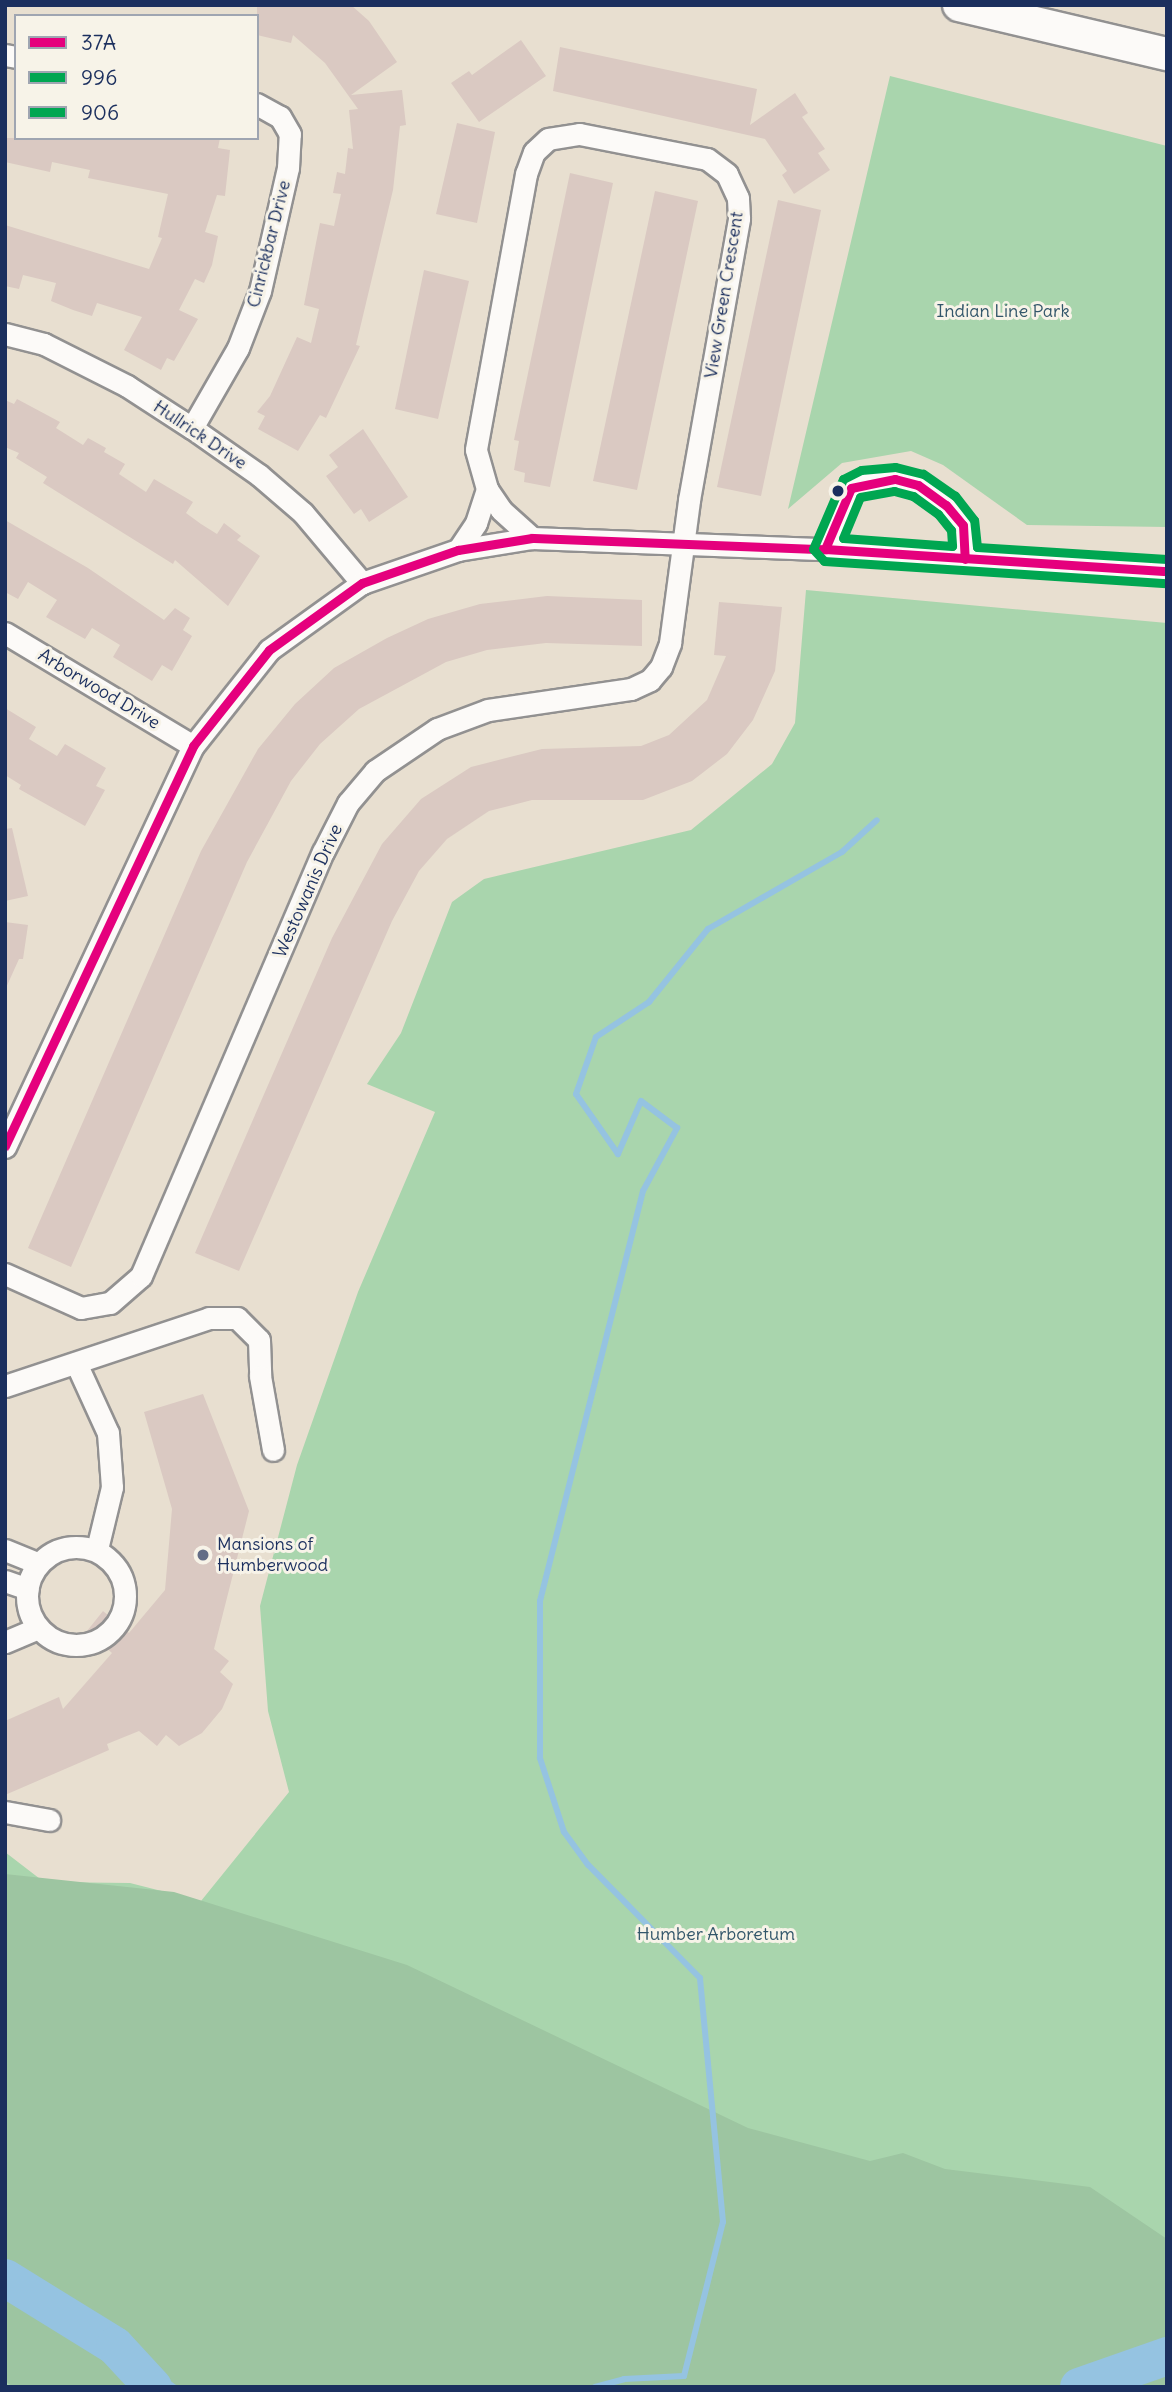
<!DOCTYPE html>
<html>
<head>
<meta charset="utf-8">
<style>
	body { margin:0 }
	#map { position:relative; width:1172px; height:2392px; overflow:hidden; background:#e8dfd0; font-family:Delius,sans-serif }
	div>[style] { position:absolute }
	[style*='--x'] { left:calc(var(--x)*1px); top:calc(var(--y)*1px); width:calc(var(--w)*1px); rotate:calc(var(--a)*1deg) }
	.green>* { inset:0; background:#a9d5ad }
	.forest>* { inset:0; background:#9dc5a1 }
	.stream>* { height:6px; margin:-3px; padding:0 3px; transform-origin:3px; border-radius:3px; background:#95c3e1 }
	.river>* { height:38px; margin:-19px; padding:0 19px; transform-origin:19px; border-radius:19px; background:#95c3e1 }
	.building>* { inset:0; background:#dac9c2 }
	.roads { filter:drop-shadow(2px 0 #929191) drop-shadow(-2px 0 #929191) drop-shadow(0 2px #929191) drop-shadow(0 -2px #929191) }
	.minor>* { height:21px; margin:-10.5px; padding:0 10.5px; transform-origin:10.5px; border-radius:10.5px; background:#fcfaf8 }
	.minor>.ring { margin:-10.5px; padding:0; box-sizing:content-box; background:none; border:21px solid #fcfaf8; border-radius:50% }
	.highway>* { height:32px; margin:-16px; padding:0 16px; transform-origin:16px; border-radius:16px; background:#fcfaf8 }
	.bus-1>* { height:9px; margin:-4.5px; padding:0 4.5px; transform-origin:4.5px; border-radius:4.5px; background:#e5007d }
	.bus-2>* { height:9px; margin:-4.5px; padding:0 4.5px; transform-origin:4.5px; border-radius:4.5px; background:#00a651 }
	.bus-3>* { height:9px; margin:-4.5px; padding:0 4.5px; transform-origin:4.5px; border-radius:4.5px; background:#00a651 }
	.dots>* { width:19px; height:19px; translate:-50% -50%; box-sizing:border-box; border:4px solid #f7f3e8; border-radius:50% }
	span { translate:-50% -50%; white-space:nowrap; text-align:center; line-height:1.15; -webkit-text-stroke:6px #f7f3e8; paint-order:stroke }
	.street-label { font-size:18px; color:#1b2f5e }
	.park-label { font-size:18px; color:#32566a }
	.poi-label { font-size:18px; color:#1b2f5e }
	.left { translate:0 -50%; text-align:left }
	.frame { position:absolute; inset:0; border:7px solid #1b2f5e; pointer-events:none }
	.legend { position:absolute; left:14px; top:14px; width:245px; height:126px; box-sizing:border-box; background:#f7f3e8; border:2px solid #9fa5b1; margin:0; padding:9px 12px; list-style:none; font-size:21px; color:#1b2f5e }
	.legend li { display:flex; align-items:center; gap:14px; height:35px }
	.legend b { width:35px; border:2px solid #9fa5b1 }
</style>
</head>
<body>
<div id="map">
	<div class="green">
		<div style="clip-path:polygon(890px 76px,1167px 146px,1167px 527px,1027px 525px,943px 465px,911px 451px,842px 463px,788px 509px)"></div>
		<div style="clip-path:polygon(806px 590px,1167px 623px,1167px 2387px,5px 2387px,5px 1852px,44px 1882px,130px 1883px,201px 1901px,289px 1792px,268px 1711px,260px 1606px,297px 1465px,358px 1292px,435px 1112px,367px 1084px,401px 1033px,452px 902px,484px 879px,691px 830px,772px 764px,795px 723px)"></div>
	</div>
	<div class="forest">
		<div style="clip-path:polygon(5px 1874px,174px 1892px,407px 1965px,748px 2128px,870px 2161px,903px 2153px,945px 2169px,1090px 2187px,1167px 2239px,1167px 2387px,13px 2387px,5px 2381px)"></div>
	</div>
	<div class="stream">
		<div style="--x:5;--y:2263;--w:210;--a:36.3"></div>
		<div style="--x:595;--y:2387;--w:30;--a:-15"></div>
		<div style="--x:624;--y:2379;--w:60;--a:-2.9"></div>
		<div style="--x:684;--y:2376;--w:159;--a:-75.8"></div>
		<div style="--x:723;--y:2222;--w:245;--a:-95.4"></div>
		<div style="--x:700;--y:1978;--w:159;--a:-134.7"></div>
		<div style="--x:588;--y:1865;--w:41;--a:-126"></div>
		<div style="--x:564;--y:1832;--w:78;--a:-108"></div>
		<div style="--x:540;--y:1758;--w:157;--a:-90"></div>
		<div style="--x:540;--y:1601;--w:423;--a:-75.9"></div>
		<div style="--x:643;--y:1191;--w:72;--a:-61.6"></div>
		<div style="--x:677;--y:1128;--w:45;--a:-143.1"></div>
		<div style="--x:641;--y:1101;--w:58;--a:113.5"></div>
		<div style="--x:618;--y:1154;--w:73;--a:-125"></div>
		<div style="--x:576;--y:1094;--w:60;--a:-70.7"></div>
		<div style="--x:596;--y:1037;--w:64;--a:-33.4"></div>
		<div style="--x:649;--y:1002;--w:94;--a:-51.1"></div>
		<div style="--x:708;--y:929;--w:155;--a:-29.9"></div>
		<div style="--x:842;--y:852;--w:47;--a:-42.4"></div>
		<div style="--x:1123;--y:2387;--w:48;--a:-23.4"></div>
	</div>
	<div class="river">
		<div style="--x:5;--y:2278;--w:129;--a:31.7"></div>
		<div style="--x:115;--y:2346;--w:56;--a:47.2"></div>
		<div style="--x:1079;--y:2387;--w:93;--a:-19.4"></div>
	</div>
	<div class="building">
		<div style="clip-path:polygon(257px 5px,351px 5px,369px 21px,397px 62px,351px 95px,402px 90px,406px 125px,400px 126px,393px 190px,356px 345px,360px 346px,326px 418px,320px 415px,298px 451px,258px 429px,265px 416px,257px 412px,270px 396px,297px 337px,311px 343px,319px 309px,304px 305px,316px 243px,320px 223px,334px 226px,341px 194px,333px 193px,337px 172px,345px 174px,348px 148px,353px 149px,349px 110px,358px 109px,325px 63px,293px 35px,291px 43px,257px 35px)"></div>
		<div style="clip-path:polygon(521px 40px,546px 76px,479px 122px,451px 83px,469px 71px,472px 75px)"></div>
		<div style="clip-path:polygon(560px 47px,757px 89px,750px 125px,795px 93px,808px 113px,802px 117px,825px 149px,818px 153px,830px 170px,794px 194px,782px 175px,787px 171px,765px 139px,553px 91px)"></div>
		<div style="clip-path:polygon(457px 123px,495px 132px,477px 223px,436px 214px)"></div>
		<div style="clip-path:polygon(5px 138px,220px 138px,218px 148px,230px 150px,225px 196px,217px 195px,205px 232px,218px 236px,212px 265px,204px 283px,195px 279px,179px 310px,198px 319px,174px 361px,167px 358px,161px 370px,124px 350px,142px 317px,97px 303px,92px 316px,73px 310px,51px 301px,56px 283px,23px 275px,19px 289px,5px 286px,5px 225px,149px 269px,162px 238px,158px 237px,168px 194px,88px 178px,90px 170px,52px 162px,50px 172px,5px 162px)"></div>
		<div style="clip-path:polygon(570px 173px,613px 183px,550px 487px,524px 482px,525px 473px,514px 470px,519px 441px,514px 440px)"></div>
		<div style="clip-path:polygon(655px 191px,698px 201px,637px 490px,593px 481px)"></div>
		<div style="clip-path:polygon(778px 200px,821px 210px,761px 496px,717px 487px)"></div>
		<div style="clip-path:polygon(424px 270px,469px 281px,438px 419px,395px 409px)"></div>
		<div style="clip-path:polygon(17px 399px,60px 422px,56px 428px,83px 445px,88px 438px,106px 448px,104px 452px,125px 464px,119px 474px,146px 492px,154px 479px,193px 502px,186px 513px,201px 524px,217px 534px,224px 523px,241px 536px,237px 540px,260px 556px,228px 606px,175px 560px,173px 564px,43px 483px,47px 477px,16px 458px,19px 453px,5px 447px,5px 400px,14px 404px)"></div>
		<div style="clip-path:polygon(363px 429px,408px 497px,369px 522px,361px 509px,354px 514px,326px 476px,338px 467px,329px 455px)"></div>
		<div style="clip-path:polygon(5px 520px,88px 568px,164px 620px,175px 608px,190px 618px,183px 630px,192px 636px,172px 671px,162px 665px,152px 681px,113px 657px,120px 645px,92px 628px,85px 639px,46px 617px,57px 600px,28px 582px,18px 599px,5px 592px)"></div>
		<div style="clip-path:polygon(547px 596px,642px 600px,642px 646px,546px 643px,487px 650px,446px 662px,359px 709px,320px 744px,291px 781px,247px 862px,71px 1267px,28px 1248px,201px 851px,258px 749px,295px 704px,334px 668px,387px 638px,428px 619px,480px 604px)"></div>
		<div style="clip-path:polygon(719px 602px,782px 607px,775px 671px,753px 720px,727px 754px,692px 781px,643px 800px,532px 800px,489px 811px,447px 839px,419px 871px,392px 921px,239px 1271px,195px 1253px,332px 938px,382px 844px,421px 799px,471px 767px,542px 749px,641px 746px,669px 735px,707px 700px,726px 656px,714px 655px)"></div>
		<div style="clip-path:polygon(5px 708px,36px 727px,29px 739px,57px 756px,65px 744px,106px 768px,96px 786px,105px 790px,85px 826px,19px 789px,21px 785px,5px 775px)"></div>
		<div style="clip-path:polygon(12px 828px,28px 896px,5px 901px,5px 829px)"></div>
		<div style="clip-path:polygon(5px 922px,28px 925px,23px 959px,19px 959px,5px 990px)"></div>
		<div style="clip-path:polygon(203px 1394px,249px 1511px,214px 1649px,229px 1661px,220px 1672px,233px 1684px,222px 1709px,202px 1733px,179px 1746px,166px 1735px,157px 1746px,139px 1731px,107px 1744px,109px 1750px,5px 1795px,5px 1721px,59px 1697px,63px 1709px,112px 1653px,87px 1631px,103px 1611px,129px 1633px,165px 1590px,172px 1509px,144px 1412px)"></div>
	</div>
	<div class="roads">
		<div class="minor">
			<div style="--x:5;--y:55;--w:11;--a:10"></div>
			<div style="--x:5;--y:334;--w:40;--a:14.4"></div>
			<div style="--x:44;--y:344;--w:93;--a:26.8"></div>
			<div style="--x:127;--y:386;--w:77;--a:32.9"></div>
			<div style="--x:192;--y:428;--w:82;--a:35"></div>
			<div style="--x:259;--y:475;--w:58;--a:40.8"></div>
			<div style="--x:303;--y:513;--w:92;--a:49.9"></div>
			<div style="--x:192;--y:428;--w:92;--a:-60.1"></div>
			<div style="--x:238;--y:348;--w:61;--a:-68.9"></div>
			<div style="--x:260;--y:291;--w:126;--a:-77.2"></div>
			<div style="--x:288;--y:168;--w:34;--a:-87"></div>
			<div style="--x:290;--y:134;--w:20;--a:-120"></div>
			<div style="--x:280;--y:117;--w:26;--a:-151"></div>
			<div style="--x:825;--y:549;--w:66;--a:-66.9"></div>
			<div style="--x:851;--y:488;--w:14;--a:-25"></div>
			<div style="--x:864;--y:482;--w:31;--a:-6"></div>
			<div style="--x:895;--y:479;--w:24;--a:15"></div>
			<div style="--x:918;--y:485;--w:34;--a:36"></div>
			<div style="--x:946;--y:505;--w:26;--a:50"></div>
			<div style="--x:963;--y:525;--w:34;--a:87"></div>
			<div style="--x:458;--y:550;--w:32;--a:-56"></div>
			<div style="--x:476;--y:523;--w:36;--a:-72"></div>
			<div style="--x:5;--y:633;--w:219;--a:31"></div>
			<div style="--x:5;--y:1147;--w:443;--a:-64.9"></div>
			<div style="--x:193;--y:746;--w:122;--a:-51.6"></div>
			<div style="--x:269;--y:650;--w:115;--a:-35.8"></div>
			<div style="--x:362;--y:583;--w:102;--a:-19"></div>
			<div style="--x:458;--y:550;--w:75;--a:-9.2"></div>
			<div style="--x:532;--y:538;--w:293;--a:2.2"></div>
			<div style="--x:825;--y:549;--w:343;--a:3.7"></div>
			<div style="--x:5;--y:1274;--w:83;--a:24.1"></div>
			<div style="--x:81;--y:1308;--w:29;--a:-10"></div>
			<div style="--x:110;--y:1303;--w:41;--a:-41.1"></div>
			<div style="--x:141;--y:1276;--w:461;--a:-66.8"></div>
			<div style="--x:323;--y:852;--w:55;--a:-63"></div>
			<div style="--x:348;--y:803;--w:42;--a:-49.8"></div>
			<div style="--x:375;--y:771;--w:75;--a:-34.1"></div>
			<div style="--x:437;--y:729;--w:54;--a:-20.4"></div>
			<div style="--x:488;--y:710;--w:145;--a:-8.4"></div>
			<div style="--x:631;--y:689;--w:21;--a:-25"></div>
			<div style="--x:650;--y:680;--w:17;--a:-50"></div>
			<div style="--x:661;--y:667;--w:26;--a:-69"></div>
			<div style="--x:670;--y:643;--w:144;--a:-82.4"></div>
			<div style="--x:689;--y:500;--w:286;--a:-79.9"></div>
			<div style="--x:739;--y:218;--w:20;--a:-93"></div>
			<div style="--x:738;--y:198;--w:26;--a:-115"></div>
			<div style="--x:727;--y:174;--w:25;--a:-143"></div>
			<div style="--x:707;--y:159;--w:130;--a:-168.9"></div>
			<div style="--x:579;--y:134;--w:31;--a:171"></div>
			<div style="--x:548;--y:139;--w:19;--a:137"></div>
			<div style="--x:534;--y:152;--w:23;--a:110"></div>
			<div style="--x:526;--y:174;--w:280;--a:100.3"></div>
			<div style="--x:476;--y:450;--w:41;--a:74.2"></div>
			<div style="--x:487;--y:489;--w:25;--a:56"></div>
			<div style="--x:501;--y:510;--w:42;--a:42.1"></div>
			<div style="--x:76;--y:1363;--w:77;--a:65.4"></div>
			<div style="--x:108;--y:1433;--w:54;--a:85.8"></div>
			<div style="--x:112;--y:1487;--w:64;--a:103.6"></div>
			<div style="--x:5;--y:1386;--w:215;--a:-18.4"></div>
			<div style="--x:209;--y:1318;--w:28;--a:0"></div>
			<div style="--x:237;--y:1318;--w:31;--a:45"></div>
			<div style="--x:259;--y:1340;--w:36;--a:88"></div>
			<div style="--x:260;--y:1376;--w:75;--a:80"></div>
			<div class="ring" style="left:27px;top:1547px;width:77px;height:77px"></div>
			<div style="--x:5;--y:1550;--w:35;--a:22"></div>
			<div style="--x:5;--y:1581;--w:24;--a:19"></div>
			<div style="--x:5;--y:1642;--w:34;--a:-23"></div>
			<div style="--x:5;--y:1812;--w:45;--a:10.3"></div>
		</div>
		<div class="highway">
			<div style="--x:959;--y:5;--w:214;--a:13.3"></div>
		</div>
	</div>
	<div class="bus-1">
		<div style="--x:825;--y:549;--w:66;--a:-66.9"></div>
		<div style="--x:851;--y:488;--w:45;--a:-11.6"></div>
		<div style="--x:895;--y:479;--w:24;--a:15"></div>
		<div style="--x:918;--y:485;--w:34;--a:36"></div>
		<div style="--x:946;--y:505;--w:26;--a:50"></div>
		<div style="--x:963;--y:525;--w:34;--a:87"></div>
		<div style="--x:5;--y:1146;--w:442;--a:-64.8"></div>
		<div style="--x:193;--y:746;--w:122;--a:-51.6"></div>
		<div style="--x:269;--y:650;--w:115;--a:-35.8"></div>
		<div style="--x:362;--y:583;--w:102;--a:-19"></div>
		<div style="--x:458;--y:550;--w:75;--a:-9.2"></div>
		<div style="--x:532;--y:538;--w:293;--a:2.2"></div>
		<div style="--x:825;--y:549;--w:343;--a:3.7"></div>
	</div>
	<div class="bus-2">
		<div style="--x:977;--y:547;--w:27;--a:-96"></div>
		<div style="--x:974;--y:520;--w:31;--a:-128"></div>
		<div style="--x:955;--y:496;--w:39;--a:-145"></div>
		<div style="--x:923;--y:474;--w:29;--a:-166"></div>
		<div style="--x:895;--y:467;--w:34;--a:175"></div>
		<div style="--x:861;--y:470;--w:20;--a:153"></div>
		<div style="--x:843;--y:479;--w:76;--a:113.2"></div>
		<div style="--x:813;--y:549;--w:16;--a:47"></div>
		<div style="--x:824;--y:561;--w:343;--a:3.7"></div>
	</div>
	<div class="bus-3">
		<div style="--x:894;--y:491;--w:20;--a:15"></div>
		<div style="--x:913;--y:496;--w:31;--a:36"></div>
		<div style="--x:938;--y:514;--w:21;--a:51"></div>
		<div style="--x:951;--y:530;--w:16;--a:86"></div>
		<div style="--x:952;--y:546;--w:109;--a:-175.8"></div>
		<div style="--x:843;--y:538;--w:44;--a:-67.5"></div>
		<div style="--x:860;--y:497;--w:35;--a:-10"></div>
		<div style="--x:977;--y:547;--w:190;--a:3.6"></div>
	</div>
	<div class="dots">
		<div style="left:838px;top:491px;background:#1b2f5e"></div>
		<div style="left:203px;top:1555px;background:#636d86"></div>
	</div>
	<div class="street-label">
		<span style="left:269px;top:244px;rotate:-76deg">Cinrickbar Drive</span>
		<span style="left:724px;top:295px;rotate:-81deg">View Green Crescent</span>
		<span style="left:200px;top:435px;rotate:34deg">Hullrick Drive</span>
		<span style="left:99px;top:689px;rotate:31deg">Arborwood Drive</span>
		<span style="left:308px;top:891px;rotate:-66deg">Westowanis Drive</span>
	</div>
	<div class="park-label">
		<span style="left:1003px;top:311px">Indian Line Park</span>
		<span style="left:716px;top:1934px">Humber Arboretum</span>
	</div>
	<div class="poi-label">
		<span class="left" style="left:217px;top:1555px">Mansions of<br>Humberwood</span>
	</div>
	<div class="frame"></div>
	<ul class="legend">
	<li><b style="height:9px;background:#e5007d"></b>37A</li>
	<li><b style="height:9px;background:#00a651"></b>996</li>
	<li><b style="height:9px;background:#00a651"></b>906</li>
	</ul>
</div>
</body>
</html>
